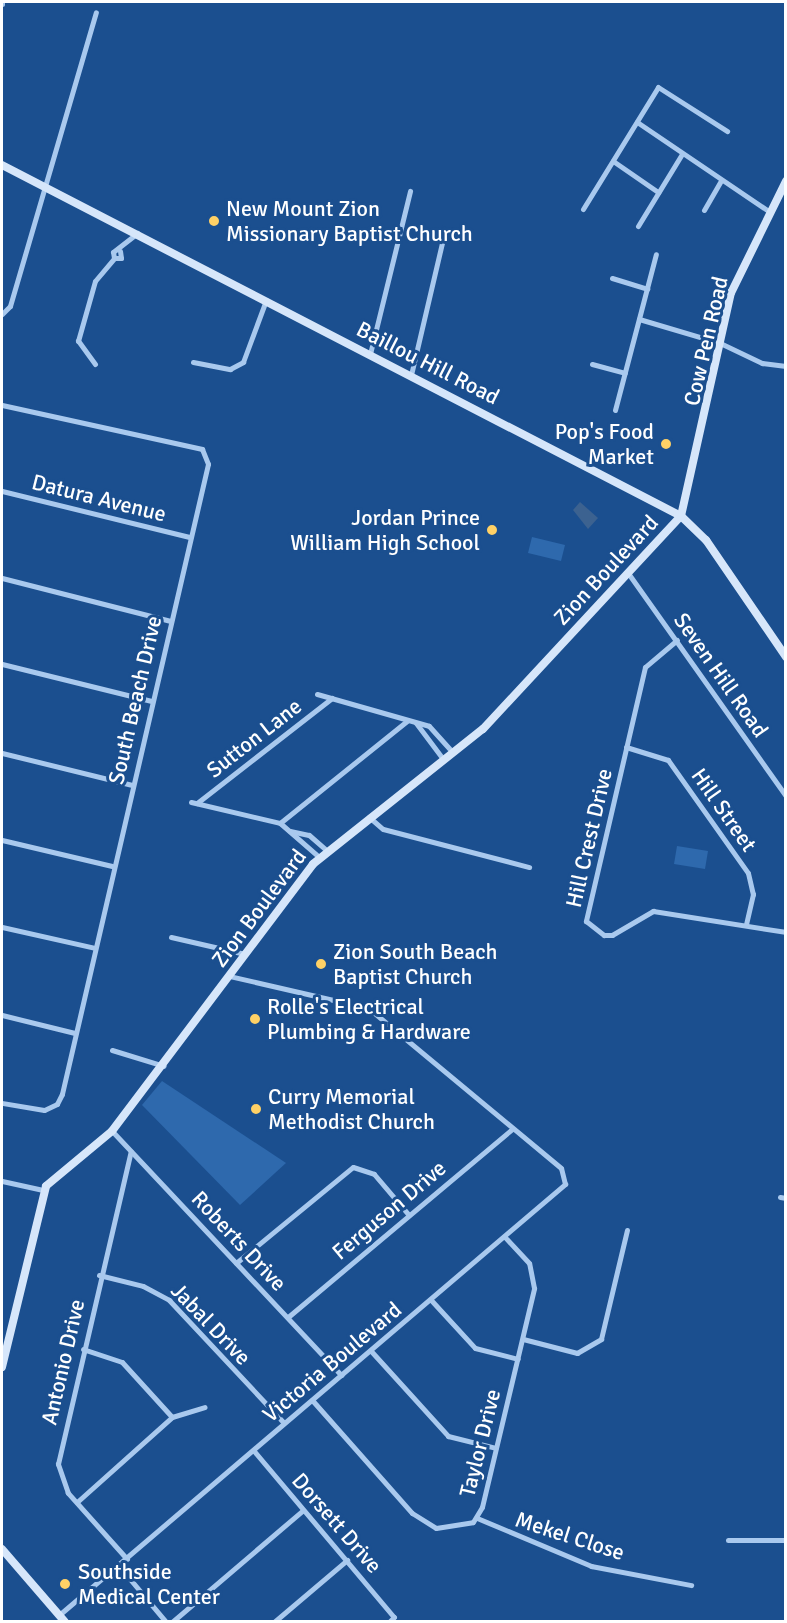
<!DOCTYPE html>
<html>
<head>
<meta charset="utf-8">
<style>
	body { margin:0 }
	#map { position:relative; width:787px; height:1623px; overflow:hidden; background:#1b4f8f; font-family:Signika,sans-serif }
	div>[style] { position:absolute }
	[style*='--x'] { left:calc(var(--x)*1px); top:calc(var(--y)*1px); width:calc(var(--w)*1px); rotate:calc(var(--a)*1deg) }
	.green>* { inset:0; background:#2e69ad }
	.water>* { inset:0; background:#3c6290 }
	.street>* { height:5px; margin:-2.5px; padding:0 2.5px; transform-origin:2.5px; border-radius:2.5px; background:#a9c9ee }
	.secondary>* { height:8px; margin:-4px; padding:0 4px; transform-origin:4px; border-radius:4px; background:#d6e6fa }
	.dots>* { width:16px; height:16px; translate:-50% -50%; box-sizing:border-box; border:3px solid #1b4f8f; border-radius:50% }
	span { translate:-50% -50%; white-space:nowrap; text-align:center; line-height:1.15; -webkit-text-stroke:6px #1b4f8f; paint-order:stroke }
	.poi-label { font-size:22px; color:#fff }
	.left { translate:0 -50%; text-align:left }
	.right { translate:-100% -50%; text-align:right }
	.street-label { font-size:22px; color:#fff }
	.frame { position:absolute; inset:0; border:3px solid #fff; pointer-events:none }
</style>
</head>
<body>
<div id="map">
	<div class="green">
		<div style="clip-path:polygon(532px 537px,565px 545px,561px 561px,528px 553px)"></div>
		<div style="clip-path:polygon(677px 846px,708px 851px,705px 869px,674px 864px)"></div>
		<div style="clip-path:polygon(162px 1081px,286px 1163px,240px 1205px,142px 1105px)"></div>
	</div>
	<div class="water">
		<div style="clip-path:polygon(580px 502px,598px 518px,588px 529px,573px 510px)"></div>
	</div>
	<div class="street">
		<div style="--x:2;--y:4;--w:2;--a:-90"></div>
		<div style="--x:637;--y:122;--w:161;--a:34.1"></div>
		<div style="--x:613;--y:161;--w:55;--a:34.6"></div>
		<div style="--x:583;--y:209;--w:143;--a:-58.4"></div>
		<div style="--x:658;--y:87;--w:82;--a:32.5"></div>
		<div style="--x:704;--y:210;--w:34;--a:-60"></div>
		<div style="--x:638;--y:226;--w:84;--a:-58.6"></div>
		<div style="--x:114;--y:258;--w:6;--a:-99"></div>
		<div style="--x:113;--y:252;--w:31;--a:-38"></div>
		<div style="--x:612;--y:278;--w:37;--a:17"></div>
		<div style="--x:2;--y:314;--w:11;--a:-45"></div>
		<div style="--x:10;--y:306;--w:306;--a:-73.7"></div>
		<div style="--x:639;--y:319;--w:84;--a:16.5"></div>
		<div style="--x:720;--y:343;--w:47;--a:25.5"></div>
		<div style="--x:762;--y:363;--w:24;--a:7"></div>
		<div style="--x:370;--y:354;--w:168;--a:-76.2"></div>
		<div style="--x:193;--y:362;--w:38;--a:11"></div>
		<div style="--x:230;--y:369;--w:15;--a:-28"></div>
		<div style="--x:243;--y:362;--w:66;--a:-69.6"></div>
		<div style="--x:95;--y:364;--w:29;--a:-126"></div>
		<div style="--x:78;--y:341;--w:62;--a:-74.2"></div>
		<div style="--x:95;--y:281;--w:30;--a:-50"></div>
		<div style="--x:114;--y:258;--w:7;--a:0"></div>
		<div style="--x:121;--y:258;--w:7;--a:-98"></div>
		<div style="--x:592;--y:364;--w:34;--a:15"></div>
		<div style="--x:411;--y:375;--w:136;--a:-76.8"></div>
		<div style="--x:2;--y:405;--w:205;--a:12.4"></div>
		<div style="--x:202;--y:449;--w:16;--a:68"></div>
		<div style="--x:208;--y:464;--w:647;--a:103.05"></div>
		<div style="--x:62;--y:1094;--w:11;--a:117"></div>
		<div style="--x:57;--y:1104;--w:14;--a:155"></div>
		<div style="--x:44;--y:1110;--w:43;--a:-170.5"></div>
		<div style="--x:615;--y:410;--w:161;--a:-75.3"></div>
		<div style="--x:786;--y:453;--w:24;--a:90"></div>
		<div style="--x:2;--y:491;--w:193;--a:13.8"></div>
		<div style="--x:628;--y:573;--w:273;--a:54.7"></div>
		<div style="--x:2;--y:578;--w:174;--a:14.3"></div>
		<div style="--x:677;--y:640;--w:42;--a:139.8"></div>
		<div style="--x:645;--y:667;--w:261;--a:103.1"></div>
		<div style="--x:586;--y:921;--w:23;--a:38"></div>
		<div style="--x:604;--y:935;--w:8;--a:0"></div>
		<div style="--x:612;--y:935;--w:48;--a:-30.3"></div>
		<div style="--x:653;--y:911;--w:135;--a:9"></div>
		<div style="--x:2;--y:664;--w:154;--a:13.9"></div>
		<div style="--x:317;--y:694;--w:116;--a:15.9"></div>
		<div style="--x:429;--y:726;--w:36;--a:48"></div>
		<div style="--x:416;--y:723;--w:45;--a:53.1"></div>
		<div style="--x:626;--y:747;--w:44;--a:17.2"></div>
		<div style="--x:668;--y:760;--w:138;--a:54.7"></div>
		<div style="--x:748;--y:873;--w:22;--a:77"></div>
		<div style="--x:753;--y:894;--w:31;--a:103"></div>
		<div style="--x:2;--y:753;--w:134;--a:13.8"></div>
		<div style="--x:191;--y:802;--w:91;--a:13.3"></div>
		<div style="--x:280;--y:823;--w:52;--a:41.1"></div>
		<div style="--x:197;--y:803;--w:171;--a:-37.9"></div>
		<div style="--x:369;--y:817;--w:18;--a:41"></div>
		<div style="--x:383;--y:829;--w:151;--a:14.6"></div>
		<div style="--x:280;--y:823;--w:164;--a:-38.8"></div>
		<div style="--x:290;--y:831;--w:19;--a:12"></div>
		<div style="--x:309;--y:835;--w:23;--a:41"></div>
		<div style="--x:2;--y:840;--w:113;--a:13.3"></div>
		<div style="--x:2;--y:927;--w:95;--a:12.7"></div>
		<div style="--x:171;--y:937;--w:76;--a:12.9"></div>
		<div style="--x:2;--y:1015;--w:75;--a:13.9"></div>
		<div style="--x:112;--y:1050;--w:54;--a:17.1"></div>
		<div style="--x:112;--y:1131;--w:335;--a:46.8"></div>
		<div style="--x:2;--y:1181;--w:42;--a:12.4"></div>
		<div style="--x:780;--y:1197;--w:6;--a:9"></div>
		<div style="--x:236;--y:1263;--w:151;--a:-39.4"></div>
		<div style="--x:353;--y:1167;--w:22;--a:18"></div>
		<div style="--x:374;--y:1174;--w:52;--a:49.6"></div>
		<div style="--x:99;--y:1275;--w:45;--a:14"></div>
		<div style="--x:143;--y:1286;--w:30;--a:28"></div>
		<div style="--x:169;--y:1300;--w:168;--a:46.9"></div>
		<div style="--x:431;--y:1300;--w:65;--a:47.5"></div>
		<div style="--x:475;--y:1348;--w:44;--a:14.3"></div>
		<div style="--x:288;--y:1317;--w:292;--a:-40"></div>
		<div style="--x:523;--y:1339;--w:56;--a:14.5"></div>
		<div style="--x:577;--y:1353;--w:28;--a:-30"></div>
		<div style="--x:601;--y:1339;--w:112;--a:-76.6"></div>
		<div style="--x:371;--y:1351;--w:115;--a:47.8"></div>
		<div style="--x:448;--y:1436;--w:49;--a:14"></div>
		<div style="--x:312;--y:1400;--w:151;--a:48.5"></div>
		<div style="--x:412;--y:1513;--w:28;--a:32"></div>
		<div style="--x:436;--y:1528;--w:37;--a:-9"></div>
		<div style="--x:473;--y:1522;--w:17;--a:-59"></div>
		<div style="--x:482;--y:1507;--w:225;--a:-76.6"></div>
		<div style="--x:534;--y:1288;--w:25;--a:-101"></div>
		<div style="--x:529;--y:1263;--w:35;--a:-133"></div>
		<div style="--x:172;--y:1417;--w:34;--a:-17"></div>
		<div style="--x:254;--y:1451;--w:217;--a:49.9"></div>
		<div style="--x:394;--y:1617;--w:7;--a:135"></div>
		<div style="--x:77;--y:1502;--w:127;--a:-41.8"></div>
		<div style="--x:172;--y:1417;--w:74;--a:-132.3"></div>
		<div style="--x:122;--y:1362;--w:41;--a:-161.6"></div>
		<div style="--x:477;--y:1518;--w:124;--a:22.8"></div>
		<div style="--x:591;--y:1566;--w:102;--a:10.8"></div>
		<div style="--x:728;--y:1540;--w:58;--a:0"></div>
		<div style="--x:127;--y:1559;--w:89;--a:-131.8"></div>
		<div style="--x:68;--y:1493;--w:31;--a:-109"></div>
		<div style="--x:58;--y:1464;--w:321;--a:-76.9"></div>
		<div style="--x:119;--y:1566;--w:73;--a:50"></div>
		<div style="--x:59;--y:1615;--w:665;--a:-40.42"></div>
		<div style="--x:565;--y:1184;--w:16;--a:-104"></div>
		<div style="--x:561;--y:1168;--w:251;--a:-140.3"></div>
		<div style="--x:368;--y:1008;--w:143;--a:-167"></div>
		<div style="--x:172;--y:1622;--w:172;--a:-40.5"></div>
		<div style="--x:274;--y:1622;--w:96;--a:-40.3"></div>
		<div style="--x:724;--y:1622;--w:8;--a:0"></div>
	</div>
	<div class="secondary">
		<div style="--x:2;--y:165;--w:764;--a:27.34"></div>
		<div style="--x:681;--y:516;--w:35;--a:44"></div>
		<div style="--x:706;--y:540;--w:142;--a:55.6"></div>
		<div style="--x:2;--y:1367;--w:186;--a:-76.3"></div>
		<div style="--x:46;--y:1186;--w:86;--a:-39.8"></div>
		<div style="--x:112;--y:1131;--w:334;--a:-53"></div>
		<div style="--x:313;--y:864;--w:217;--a:-38.5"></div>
		<div style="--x:483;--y:729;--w:291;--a:-47.1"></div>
		<div style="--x:681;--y:516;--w:229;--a:-77.4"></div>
		<div style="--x:731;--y:293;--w:125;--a:-63.8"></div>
		<div style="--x:2;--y:1549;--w:96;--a:49.2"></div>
	</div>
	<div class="dots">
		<div style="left:214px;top:221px;background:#ffd166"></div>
		<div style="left:666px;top:444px;background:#ffd166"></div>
		<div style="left:492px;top:530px;background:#ffd166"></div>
		<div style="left:321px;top:964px;background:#ffd166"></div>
		<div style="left:255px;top:1019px;background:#ffd166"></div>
		<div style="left:256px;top:1109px;background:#ffd166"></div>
		<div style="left:65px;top:1584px;background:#ffd166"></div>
	</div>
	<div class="poi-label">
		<span class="left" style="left:226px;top:221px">New Mount Zion<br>Missionary Baptist Church</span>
		<span class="right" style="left:654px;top:444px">Pop's Food<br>Market</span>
		<span class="right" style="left:480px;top:530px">Jordan Prince<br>William High School</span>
		<span class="left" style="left:333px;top:964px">Zion South Beach<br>Baptist Church</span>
		<span class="left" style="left:267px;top:1019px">Rolle's Electrical<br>Plumbing &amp; Hardware</span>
		<span class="left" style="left:268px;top:1109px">Curry Memorial<br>Methodist Church</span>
		<span class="left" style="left:78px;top:1584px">Southside<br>Medical Center</span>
	</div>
	<div class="street-label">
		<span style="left:706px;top:341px;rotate:-77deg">Cow Pen Road</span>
		<span style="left:428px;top:363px;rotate:27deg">Baillou Hill Road</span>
		<span style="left:99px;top:498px;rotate:14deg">Datura Avenue</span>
		<span style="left:606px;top:570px;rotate:-47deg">Zion Boulevard</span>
		<span style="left:721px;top:675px;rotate:55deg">Seven Hill Road</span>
		<span style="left:135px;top:700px;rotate:-77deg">South Beach Drive</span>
		<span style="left:254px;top:738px;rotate:-38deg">Sutton Lane</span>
		<span style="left:724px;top:810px;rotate:55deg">Hill Street</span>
		<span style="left:589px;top:838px;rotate:-77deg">Hill Crest Drive</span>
		<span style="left:259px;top:908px;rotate:-53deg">Zion Boulevard</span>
		<span style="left:389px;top:1210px;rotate:-40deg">Ferguson Drive</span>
		<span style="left:239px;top:1241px;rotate:47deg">Roberts Drive</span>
		<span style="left:211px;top:1324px;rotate:46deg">Jabal Drive</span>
		<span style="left:63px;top:1362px;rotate:-77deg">Antonio Drive</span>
		<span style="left:332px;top:1362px;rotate:-40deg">Victoria Boulevard</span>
		<span style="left:480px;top:1443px;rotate:-76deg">Taylor Drive</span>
		<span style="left:337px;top:1523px;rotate:49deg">Dorsett Drive</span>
		<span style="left:570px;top:1536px;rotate:18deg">Mekel Close</span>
	</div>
	<div class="frame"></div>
</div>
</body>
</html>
